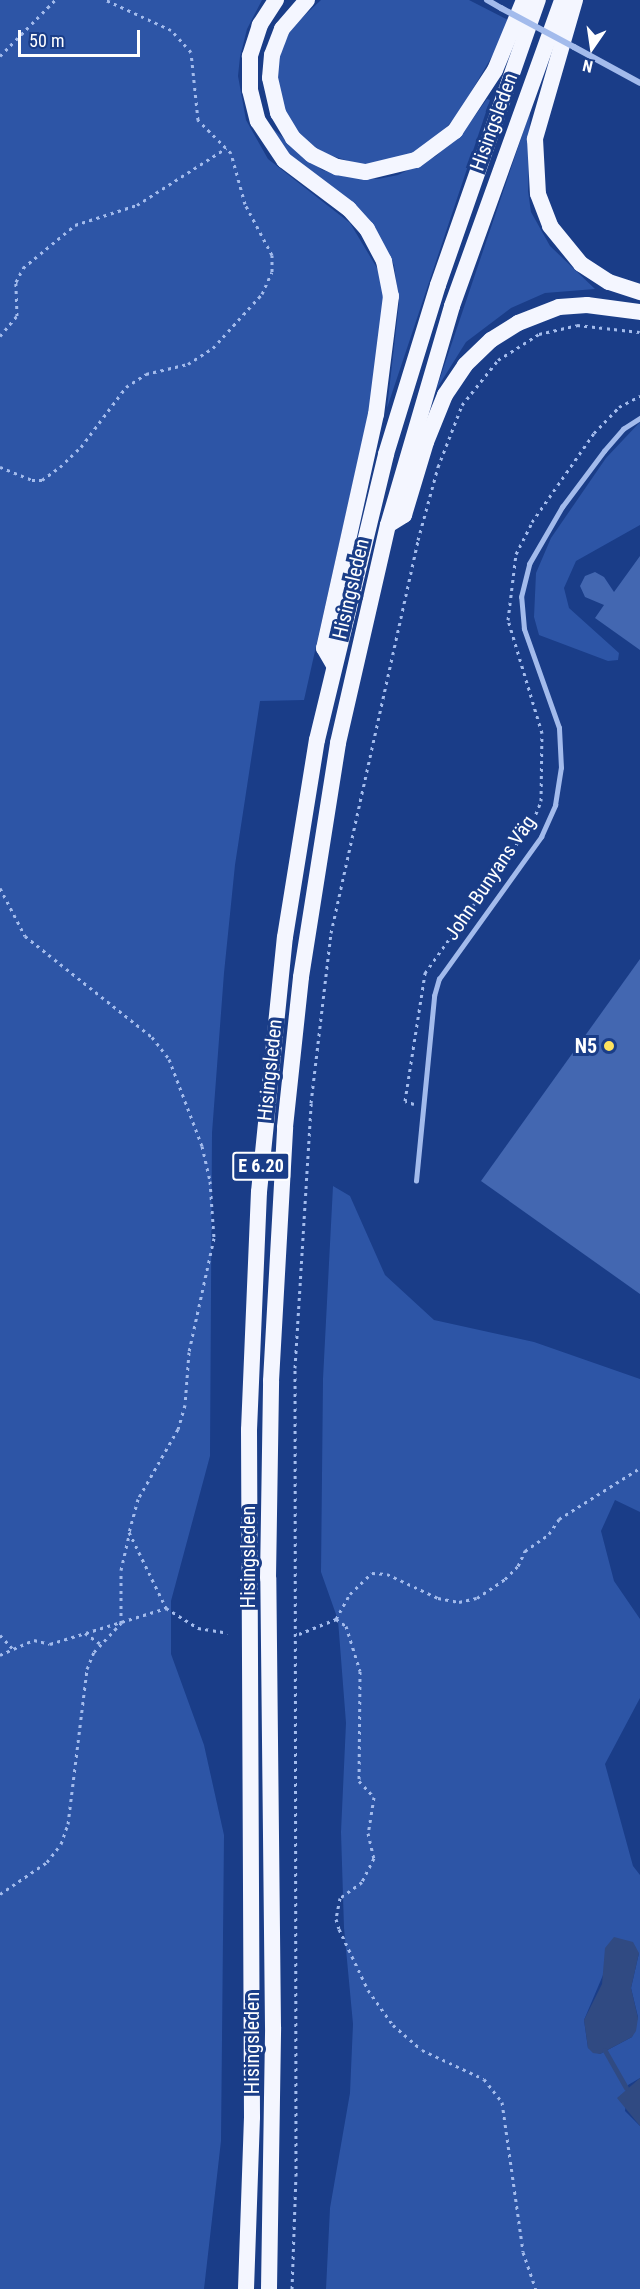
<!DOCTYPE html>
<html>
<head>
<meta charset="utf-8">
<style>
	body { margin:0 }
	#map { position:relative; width:640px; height:2289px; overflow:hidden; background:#1a3d88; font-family:"Roboto Condensed",sans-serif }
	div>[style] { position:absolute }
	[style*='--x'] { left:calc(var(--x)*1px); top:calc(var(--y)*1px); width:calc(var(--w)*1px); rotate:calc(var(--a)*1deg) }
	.green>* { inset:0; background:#2d55a6 }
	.water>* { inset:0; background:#304a82 }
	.stream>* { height:4.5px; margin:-2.25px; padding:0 2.25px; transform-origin:2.25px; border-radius:2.25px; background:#304a82 }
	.building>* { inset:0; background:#4367b1 }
	.path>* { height:3px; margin-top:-1.5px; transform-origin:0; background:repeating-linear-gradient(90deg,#a3bbec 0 3px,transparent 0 7.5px) }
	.service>* { height:4.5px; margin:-2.25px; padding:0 2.25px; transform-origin:2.25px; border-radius:2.25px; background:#a3bbec }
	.minor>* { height:6px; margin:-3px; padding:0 3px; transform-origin:3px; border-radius:3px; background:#a3bbec }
	.trunk>* { height:16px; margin:-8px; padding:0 8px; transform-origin:8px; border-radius:8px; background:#f4f6ff }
	.minor-bridge>* { height:6px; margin:-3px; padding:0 3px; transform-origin:3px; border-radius:3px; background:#a3bbec }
	.dots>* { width:16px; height:16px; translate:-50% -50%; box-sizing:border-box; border:3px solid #1a3d88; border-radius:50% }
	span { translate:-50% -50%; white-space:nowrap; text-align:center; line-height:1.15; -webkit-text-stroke:6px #1a3d88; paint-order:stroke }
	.shield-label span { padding:2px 4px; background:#1a3d88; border:2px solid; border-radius:4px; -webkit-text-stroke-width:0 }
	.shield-label { font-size:18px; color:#fff; font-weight:700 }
	.street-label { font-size:20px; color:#fff }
	.poi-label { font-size:20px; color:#fff; font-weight:700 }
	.right { translate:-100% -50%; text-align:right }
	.north { position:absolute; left:562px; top:18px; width:60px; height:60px; -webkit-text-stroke:4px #1a3d88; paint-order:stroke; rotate:193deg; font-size:16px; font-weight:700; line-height:24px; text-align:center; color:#fff }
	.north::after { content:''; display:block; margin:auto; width:21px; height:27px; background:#fff; clip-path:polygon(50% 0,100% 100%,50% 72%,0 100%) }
	.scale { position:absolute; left:18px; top:30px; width:122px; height:27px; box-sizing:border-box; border:3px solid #fff; border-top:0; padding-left:8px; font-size:18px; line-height:21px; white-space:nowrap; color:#fff; -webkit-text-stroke:4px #1a3d88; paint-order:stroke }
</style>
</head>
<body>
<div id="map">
	<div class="green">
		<div style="clip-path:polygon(0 0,262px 0,247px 29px,240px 57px,238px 76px,246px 120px,268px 159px,350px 223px,380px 273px,384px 296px,378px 366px,365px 429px,304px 700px,260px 701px,235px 865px,224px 973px,212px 1133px,210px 1456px,171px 1601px,171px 1654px,204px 1745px,224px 1835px,221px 2141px,204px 2289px,0 2289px)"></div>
		<div style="clip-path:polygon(321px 0,469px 0,512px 22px,457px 116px,432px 142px,409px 158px,362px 165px,319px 152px,296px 134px,286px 118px,276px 70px,281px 48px,293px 26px)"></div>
		<div style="clip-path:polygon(487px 99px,490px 100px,387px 408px,399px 303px,394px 265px,375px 228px,287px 152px,273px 129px,322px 170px,347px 177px,378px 179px,398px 175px,436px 156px,469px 124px)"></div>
		<div style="clip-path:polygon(530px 112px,528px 191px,531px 212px,550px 246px,595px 289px,545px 293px,511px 308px,466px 342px,436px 390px)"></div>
		<div style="clip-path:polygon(640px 422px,640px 525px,576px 561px,564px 588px,569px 608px,619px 653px,618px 660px,608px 661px,539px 635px,534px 617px,536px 573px,551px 538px,606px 458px)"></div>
		<div style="clip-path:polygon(evenodd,333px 1186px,350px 1196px,385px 1275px,434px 1320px,534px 1342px,640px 1379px,640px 1512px,615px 1500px,601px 1531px,614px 1581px,640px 1619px,640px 1698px,605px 1764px,633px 1866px,640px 1875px,640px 2078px,628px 2085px,625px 2111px,640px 2126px,640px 2289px,326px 2289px,330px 2208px,350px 2093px,353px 2024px,344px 1928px,341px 1832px,346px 1723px,338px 1620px,321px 1572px,323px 1379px,333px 1186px,639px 1953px,631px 1988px,638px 2017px,632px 2037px,600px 2054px,588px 2048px,584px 2020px,603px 1975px,639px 1953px)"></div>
	</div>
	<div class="water">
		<div style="clip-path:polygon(614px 1937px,633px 1942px,639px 1953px,631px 1988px,638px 2018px,636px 2031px,632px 2037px,600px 2054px,593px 2053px,588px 2048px,584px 2020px,602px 1984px,605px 1948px)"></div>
		<div style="clip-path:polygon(640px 2078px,640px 2126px,617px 2098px)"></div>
	</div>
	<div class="stream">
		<div style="--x:605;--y:2050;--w:43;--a:60.4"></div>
	</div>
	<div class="building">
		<div style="clip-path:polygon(640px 556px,640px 650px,595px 618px,604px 605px,585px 597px,580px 586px,585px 576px,595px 572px,604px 577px,614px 592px)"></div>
		<div style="clip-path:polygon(640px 959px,640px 1294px,481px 1181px)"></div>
	</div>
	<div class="path">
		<div style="--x:0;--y:56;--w:78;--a:-45.5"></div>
		<div style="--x:0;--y:336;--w:26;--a:-50"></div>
		<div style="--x:17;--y:316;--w:34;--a:-92"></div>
		<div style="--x:16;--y:282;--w:16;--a:-63"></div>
		<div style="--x:23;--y:268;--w:67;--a:-39.6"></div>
		<div style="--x:75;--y:225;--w:65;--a:-17.9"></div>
		<div style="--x:137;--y:205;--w:106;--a:-32.6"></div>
		<div style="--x:0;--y:467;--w:35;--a:22"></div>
		<div style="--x:32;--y:480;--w:10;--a:0"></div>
		<div style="--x:42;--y:480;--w:22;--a:-36"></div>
		<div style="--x:60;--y:467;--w:29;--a:-44"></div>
		<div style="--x:81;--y:447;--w:75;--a:-53.1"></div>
		<div style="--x:126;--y:387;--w:24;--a:-33"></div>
		<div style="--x:146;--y:374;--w:43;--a:-13.4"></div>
		<div style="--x:188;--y:364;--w:30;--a:-33"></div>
		<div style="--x:213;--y:348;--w:73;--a:-47.8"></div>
		<div style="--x:262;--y:294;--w:24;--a:-66"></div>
		<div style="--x:272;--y:272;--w:17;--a:-90"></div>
		<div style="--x:272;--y:255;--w:58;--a:-117.9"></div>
		<div style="--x:245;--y:204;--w:53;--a:-105.4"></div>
		<div style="--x:231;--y:153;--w:47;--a:-135"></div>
		<div style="--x:198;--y:120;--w:68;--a:-95.9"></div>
		<div style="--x:191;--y:52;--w:30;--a:-132"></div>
		<div style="--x:171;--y:30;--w:72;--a:-155.2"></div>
		<div style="--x:0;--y:888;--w:54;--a:62.5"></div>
		<div style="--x:25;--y:936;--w:162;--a:38.5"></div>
		<div style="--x:152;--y:1037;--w:28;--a:52"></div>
		<div style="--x:169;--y:1059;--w:93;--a:69.2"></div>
		<div style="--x:202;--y:1146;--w:36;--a:77"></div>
		<div style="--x:210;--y:1181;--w:57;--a:86"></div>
		<div style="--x:214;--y:1238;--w:117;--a:102.4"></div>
		<div style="--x:189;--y:1352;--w:53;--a:94.3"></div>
		<div style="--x:185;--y:1405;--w:25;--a:106"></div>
		<div style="--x:178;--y:1429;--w:81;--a:119.7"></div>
		<div style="--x:138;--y:1499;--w:34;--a:105"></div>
		<div style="--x:129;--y:1532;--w:85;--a:64"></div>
		<div style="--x:166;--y:1608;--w:38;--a:32"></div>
		<div style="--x:198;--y:1628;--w:30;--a:9"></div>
		<div style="--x:414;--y:1104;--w:9;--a:-162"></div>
		<div style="--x:405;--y:1101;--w:130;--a:-81.1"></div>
		<div style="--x:425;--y:973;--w:186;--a:-54.6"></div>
		<div style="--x:533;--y:821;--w:22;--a:-68"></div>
		<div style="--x:541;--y:801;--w:68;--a:-89.2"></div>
		<div style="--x:542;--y:733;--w:118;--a:-106.7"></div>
		<div style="--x:508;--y:620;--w:66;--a:-83.1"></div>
		<div style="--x:516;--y:554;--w:36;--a:-63"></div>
		<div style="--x:532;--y:522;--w:108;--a:-55.1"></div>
		<div style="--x:594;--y:433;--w:36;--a:-46"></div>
		<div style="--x:619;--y:407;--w:24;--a:-28"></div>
		<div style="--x:336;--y:1619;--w:29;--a:-61"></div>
		<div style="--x:350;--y:1594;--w:30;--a:-44"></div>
		<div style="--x:372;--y:1573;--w:15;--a:4"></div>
		<div style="--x:387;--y:1574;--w:56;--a:25.2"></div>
		<div style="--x:438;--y:1598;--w:21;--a:11"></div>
		<div style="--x:459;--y:1602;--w:18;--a:-13"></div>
		<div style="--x:477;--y:1598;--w:34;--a:-34"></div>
		<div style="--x:505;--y:1579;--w:18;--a:-45"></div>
		<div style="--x:518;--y:1566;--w:17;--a:-65"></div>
		<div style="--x:525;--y:1551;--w:29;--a:-35"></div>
		<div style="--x:549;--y:1534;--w:18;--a:-56"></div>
		<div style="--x:559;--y:1519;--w:96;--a:-32.2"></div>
		<div style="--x:85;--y:1633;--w:19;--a:35"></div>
		<div style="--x:299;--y:1634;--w:40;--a:-22"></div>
		<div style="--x:336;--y:1619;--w:12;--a:35"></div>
		<div style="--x:346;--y:1626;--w:47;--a:72.7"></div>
		<div style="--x:360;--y:1671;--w:110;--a:90.5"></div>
		<div style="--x:359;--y:1781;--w:22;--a:47"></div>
		<div style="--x:374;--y:1797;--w:36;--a:99"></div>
		<div style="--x:368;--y:1833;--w:26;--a:77"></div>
		<div style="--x:374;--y:1858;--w:27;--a:117"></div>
		<div style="--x:362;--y:1882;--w:27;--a:144"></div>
		<div style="--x:340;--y:1898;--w:21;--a:101"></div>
		<div style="--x:336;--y:1919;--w:10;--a:73"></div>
		<div style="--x:339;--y:1929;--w:68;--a:64.6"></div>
		<div style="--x:368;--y:1990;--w:43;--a:54.5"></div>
		<div style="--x:393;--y:2025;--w:38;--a:41"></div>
		<div style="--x:422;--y:2050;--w:68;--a:25.1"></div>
		<div style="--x:484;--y:2079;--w:29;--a:52"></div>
		<div style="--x:502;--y:2102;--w:151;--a:82"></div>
		<div style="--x:523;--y:2252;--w:39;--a:71"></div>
		<div style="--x:0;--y:1635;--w:18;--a:47"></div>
		<div style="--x:0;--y:1655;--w:37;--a:-24"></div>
		<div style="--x:34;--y:1640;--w:16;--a:14"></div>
		<div style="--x:50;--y:1644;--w:121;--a:-17.2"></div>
		<div style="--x:0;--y:1894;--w:57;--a:-34.2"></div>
		<div style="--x:47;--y:1862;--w:23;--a:-52"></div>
		<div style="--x:61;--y:1844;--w:21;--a:-71"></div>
		<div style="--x:68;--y:1824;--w:156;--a:-83"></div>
		<div style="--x:87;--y:1669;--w:18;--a:-68"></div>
		<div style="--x:94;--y:1652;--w:40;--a:-47"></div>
		<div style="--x:121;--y:1623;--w:53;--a:-90"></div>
		<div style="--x:121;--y:1570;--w:37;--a:-77"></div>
		<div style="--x:292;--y:2289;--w:113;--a:-88"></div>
		<div style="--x:296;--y:2176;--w:808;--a:-90.07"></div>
		<div style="--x:295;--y:1368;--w:265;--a:-86.5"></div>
		<div style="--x:311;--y:1103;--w:171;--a:-83.3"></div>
		<div style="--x:331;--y:933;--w:403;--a:-77.5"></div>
		<div style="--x:418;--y:540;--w:76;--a:-74.7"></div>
		<div style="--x:438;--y:467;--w:66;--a:-68.8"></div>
		<div style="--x:462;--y:405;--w:58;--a:-51.3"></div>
		<div style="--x:498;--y:360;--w:49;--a:-32.4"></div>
		<div style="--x:539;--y:334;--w:39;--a:-13"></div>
		<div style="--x:577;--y:325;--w:63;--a:6.3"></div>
	</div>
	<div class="service">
		<div style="--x:416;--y:1181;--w:186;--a:-84.4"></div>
		<div style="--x:434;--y:996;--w:18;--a:-74"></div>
		<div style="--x:439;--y:979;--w:175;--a:-54.3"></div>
		<div style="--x:541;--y:837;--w:35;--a:-66"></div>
		<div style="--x:555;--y:805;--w:37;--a:-81"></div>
		<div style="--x:561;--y:768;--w:40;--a:-92.9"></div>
		<div style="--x:559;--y:728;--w:105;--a:-109.5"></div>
		<div style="--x:524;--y:629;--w:32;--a:-95"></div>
		<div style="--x:521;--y:597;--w:34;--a:-76"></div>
		<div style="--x:529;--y:564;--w:66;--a:-59.9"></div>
		<div style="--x:562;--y:507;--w:70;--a:-53.1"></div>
		<div style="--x:604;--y:451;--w:29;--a:-49"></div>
		<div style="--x:623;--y:429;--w:20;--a:-33"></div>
	</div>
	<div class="minor">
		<div style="--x:487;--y:0;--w:16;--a:30"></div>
		<div style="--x:574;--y:47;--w:75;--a:28.6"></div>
	</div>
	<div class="trunk">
		<div style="--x:276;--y:0;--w:30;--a:123"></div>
		<div style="--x:260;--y:25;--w:33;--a:108"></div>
		<div style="--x:250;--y:56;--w:34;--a:90"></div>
		<div style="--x:250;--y:90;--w:32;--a:76"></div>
		<div style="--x:258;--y:121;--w:47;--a:56.3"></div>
		<div style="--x:284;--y:160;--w:81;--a:37"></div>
		<div style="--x:349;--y:209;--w:27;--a:48"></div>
		<div style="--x:367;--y:229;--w:36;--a:62"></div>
		<div style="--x:384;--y:261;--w:36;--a:79"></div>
		<div style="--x:391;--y:296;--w:119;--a:97.2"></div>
		<div style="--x:376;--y:414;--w:240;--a:102.5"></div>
		<div style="--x:324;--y:648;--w:20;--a:60"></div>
		<div style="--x:307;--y:0;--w:38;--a:131"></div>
		<div style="--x:282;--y:29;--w:28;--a:111"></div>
		<div style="--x:272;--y:55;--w:23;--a:95"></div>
		<div style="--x:270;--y:78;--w:36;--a:77"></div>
		<div style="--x:278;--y:113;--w:29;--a:59"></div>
		<div style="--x:293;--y:138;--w:25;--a:42"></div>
		<div style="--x:312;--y:155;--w:28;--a:26"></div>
		<div style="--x:337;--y:167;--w:29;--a:10"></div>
		<div style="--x:366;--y:172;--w:51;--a:-13.5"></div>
		<div style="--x:416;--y:160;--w:49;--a:-36.6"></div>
		<div style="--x:455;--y:131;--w:73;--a:-56.7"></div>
		<div style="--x:495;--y:70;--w:76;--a:-67.5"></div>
		<div style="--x:575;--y:0;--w:145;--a:106.1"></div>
		<div style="--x:535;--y:139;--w:55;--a:86.9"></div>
		<div style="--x:538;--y:194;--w:34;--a:69"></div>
		<div style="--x:550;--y:226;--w:49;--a:50.8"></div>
		<div style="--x:581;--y:264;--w:33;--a:33"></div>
		<div style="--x:609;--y:282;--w:33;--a:18"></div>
		<div style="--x:388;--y:525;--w:19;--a:-32"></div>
		<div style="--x:404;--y:515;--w:76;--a:-73.2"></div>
		<div style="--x:426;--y:442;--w:51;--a:-68"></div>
		<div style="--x:445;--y:395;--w:36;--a:-56"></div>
		<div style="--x:465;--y:365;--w:36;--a:-44"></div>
		<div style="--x:491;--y:340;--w:32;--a:-32"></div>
		<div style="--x:518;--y:323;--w:44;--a:-21.3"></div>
		<div style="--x:559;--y:307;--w:28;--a:-4"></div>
		<div style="--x:587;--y:305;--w:53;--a:7.5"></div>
		<div style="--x:246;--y:2289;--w:172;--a:-88"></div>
		<div style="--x:252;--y:2117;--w:687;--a:-90.25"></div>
		<div style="--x:249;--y:1430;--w:238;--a:-87.6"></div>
		<div style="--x:259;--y:1192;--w:256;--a:-84.2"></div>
		<div style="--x:285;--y:937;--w:200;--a:-80.8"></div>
		<div style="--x:317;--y:740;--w:294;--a:-76.4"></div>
		<div style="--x:386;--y:454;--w:177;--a:-72.9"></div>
		<div style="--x:438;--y:285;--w:302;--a:-70.7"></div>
		<div style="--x:269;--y:2289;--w:262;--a:-89.1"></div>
		<div style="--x:273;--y:2027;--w:449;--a:-90.6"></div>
		<div style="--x:268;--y:1578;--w:197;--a:-89.1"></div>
		<div style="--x:271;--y:1381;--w:254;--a:-86.8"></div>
		<div style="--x:285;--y:1127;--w:151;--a:-83.9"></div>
		<div style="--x:301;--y:977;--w:237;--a:-81"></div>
		<div style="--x:338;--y:743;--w:224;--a:-77.1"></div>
		<div style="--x:388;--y:525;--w:228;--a:-73.7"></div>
		<div style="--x:452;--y:306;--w:325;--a:-70.2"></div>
	</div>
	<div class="minor-bridge">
		<div style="--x:501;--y:8;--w:83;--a:28.1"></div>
	</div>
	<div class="dots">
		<div style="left:609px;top:1046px;background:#ffe35f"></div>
	</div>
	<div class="shield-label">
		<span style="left:261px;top:1166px">E 6.20</span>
	</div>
	<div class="street-label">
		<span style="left:494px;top:122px;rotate:-70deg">Hisingsleden</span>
		<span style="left:351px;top:589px;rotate:-77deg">Hisingsleden</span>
		<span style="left:490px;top:878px;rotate:-56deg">John Bunyans Väg</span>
		<span style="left:270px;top:1070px;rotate:-84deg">Hisingsleden</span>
		<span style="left:248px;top:1557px;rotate:-90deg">Hisingsleden</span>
		<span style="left:252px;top:2043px;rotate:-90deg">Hisingsleden</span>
	</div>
	<div class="poi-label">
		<span class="right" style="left:597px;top:1046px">N5</span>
	</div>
	<div class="north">N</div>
	<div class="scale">50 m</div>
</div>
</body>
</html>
